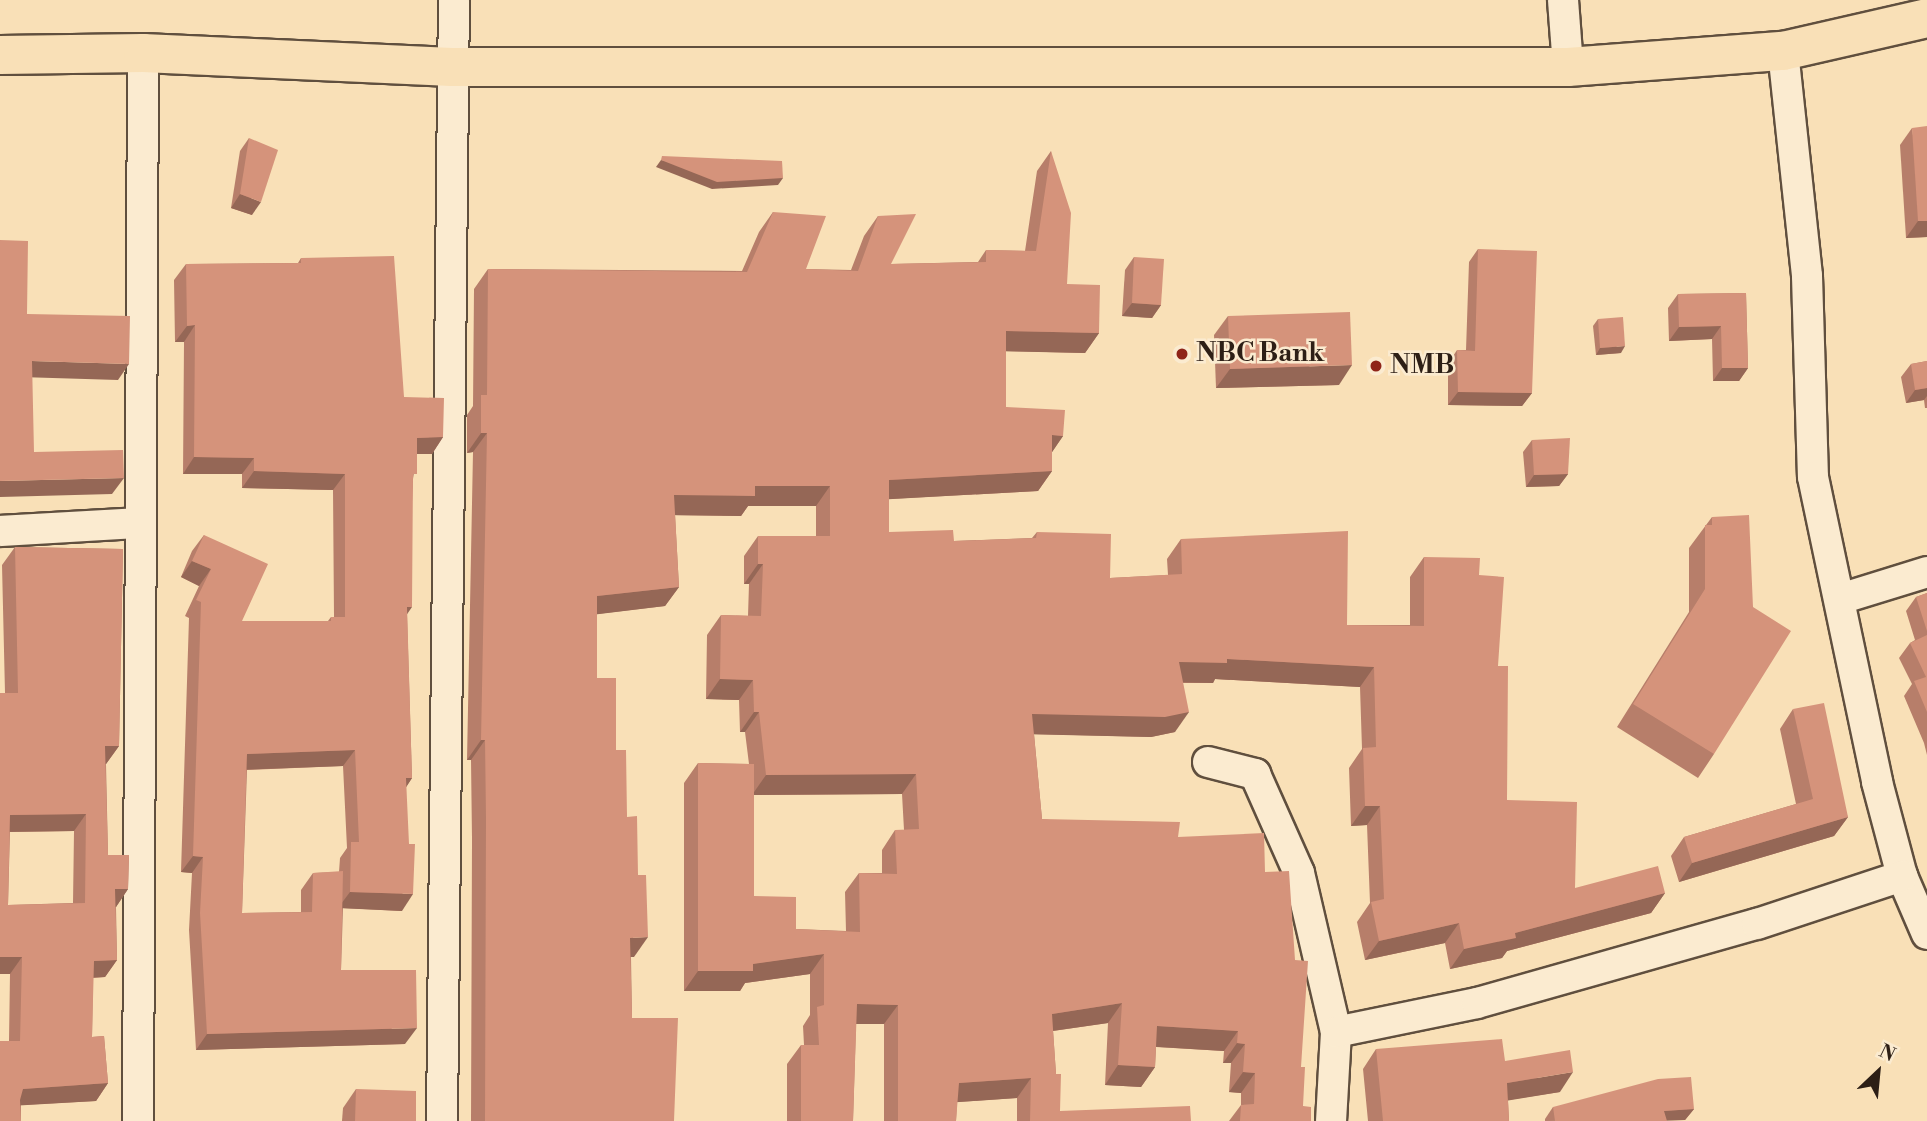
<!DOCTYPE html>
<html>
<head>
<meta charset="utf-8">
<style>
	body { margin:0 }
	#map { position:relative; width:1927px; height:1121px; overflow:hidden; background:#f9e0b7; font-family:"Libre Bodoni",serif }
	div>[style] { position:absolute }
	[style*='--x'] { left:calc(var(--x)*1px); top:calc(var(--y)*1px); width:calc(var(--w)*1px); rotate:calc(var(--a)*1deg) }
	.roads { filter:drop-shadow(2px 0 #604f3e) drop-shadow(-2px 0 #604f3e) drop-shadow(0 2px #604f3e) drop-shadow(0 -2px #604f3e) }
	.street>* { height:30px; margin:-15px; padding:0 15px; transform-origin:15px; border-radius:15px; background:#fbebd0 }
	.highway>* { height:38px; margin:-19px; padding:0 19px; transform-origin:19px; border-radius:19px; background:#f9e0b7 }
	.wall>* { inset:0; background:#b77e6a }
	.shaded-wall>* { inset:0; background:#956756 }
	.building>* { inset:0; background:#d5937b }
	.dots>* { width:19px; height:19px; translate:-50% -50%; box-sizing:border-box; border:4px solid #fbebd0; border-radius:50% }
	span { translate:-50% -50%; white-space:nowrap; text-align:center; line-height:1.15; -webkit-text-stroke:5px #fbebd0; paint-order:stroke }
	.poi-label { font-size:26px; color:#2d1f16; font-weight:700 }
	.left { translate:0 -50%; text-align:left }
	.north { position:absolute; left:1843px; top:1037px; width:70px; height:70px; -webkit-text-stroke:5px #fbebd0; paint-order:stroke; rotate:26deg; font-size:19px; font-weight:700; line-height:28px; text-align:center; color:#2d1f16 }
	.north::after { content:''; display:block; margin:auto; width:24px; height:32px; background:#2d1f16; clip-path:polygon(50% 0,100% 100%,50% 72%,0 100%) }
</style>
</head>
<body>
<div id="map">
	<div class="roads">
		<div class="street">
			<div style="--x:1563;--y:0;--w:67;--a:85.7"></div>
			<div style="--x:1783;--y:51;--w:226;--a:83.9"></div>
			<div style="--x:1807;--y:276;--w:201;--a:88.3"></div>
			<div style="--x:1813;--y:477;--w:312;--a:78.1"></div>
			<div style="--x:1877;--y:782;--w:97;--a:75.1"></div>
			<div style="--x:1902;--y:876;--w:63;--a:66.7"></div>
			<div style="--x:0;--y:531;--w:139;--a:-3.3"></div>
			<div style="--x:1840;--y:599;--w:91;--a:-17.2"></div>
			<div style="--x:1208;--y:762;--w:49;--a:14.3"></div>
			<div style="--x:1255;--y:774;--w:108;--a:66"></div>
			<div style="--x:1299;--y:873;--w:163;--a:76.9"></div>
			<div style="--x:1336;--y:1032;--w:89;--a:93.2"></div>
			<div style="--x:1336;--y:1032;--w:144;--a:-11.6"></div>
			<div style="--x:1477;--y:1003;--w:291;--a:-15.8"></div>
			<div style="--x:1757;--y:924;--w:153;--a:-18.3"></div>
			<div style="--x:138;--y:1121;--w:1068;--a:-89.73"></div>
			<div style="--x:442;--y:1121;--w:1121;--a:-89.39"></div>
		</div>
		<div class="highway">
			<div style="--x:0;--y:55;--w:143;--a:-0.8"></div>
			<div style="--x:143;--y:53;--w:309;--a:2.6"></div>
			<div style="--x:452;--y:67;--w:1116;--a:0"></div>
			<div style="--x:1568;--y:67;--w:216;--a:-4.3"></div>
			<div style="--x:1783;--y:51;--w:148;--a:-12.9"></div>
		</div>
	</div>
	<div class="wall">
		<div style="clip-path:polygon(1912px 128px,1927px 237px,1906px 238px,1900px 145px)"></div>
		<div style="clip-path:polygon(249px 138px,252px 215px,231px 208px,240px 151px)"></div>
		<div style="clip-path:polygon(evenodd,1051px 151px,1067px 284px,1099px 333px,1085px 353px,1006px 351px,1006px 407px,1063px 436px,1052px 452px,1052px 471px,1038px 491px,889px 499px,889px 532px,954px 541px,1032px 538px,1037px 532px,1110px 578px,1168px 575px,1167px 559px,1181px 539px,1347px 625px,1410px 625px,1410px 577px,1424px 557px,1479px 575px,1498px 666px,1507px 800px,1575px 888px,1665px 893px,1651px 913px,1507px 951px,1502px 958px,1450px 969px,1445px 943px,1365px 960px,1357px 922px,1370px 903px,1367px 825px,1351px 826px,1349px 768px,1362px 749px,1360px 687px,1215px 679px,1213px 683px,1183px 683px,1175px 732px,1151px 737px,1034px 734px,1042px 819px,1178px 837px,1265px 872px,1301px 1067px,1303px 1106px,1311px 1121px,1229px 1121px,1241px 1105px,1241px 1093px,1229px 1092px,1231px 1063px,1223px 1063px,1224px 1051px,1156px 1047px,1155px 1067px,1141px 1087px,1105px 1085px,1108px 1023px,1053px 1031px,1056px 1074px,1060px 1111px,1191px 1121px,1017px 1121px,1017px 1098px,957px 1102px,956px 1121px,884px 1121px,884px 1024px,856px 1024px,853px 1121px,787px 1121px,787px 1064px,801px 1045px,804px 1045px,803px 1026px,810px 1015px,810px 974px,745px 983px,740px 991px,684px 991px,684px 783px,698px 763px,749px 764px,745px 732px,740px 732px,739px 700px,706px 699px,707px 635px,721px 615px,748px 616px,749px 584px,744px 584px,744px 556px,758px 536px,816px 536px,816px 506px,748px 506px,741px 516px,675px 515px,679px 587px,665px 606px,597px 614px,597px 678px,616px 750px,627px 817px,634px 957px,631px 957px,632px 1018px,674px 1121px,471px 1121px,472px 839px,471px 760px,467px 760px,473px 452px,467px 453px,467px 415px,473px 406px,474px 289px,488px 269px,742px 271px,759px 232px,773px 212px,806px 269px,851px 270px,864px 236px,878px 216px,891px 264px,978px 262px,986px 250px,1025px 251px,1037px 171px,1051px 151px,902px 794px,904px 830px,895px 830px,882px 850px,882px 873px,859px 873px,845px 892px,846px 931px,796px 929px,754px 896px,754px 795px,902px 794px)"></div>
		<div style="clip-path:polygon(1478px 249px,1532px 393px,1522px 406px,1448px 405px,1448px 364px,1457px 350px,1466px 350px,1469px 262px)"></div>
		<div style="clip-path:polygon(1134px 257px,1161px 305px,1152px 318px,1122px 316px,1125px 270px)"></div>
		<div style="clip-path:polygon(evenodd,301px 258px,404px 397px,443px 437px,432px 454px,417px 454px,413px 479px,407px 615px,412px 778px,406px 787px,402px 911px,343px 908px,341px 970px,405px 1044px,196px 1050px,189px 930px,192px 873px,181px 872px,189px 618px,185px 616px,199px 586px,181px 577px,192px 551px,204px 535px,242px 621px,328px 621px,331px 617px,334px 617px,333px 490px,242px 488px,242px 474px,183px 474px,184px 342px,175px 342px,174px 280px,186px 264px,298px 263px,301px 258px,343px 766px,347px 848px,340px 858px,339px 872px,313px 873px,301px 890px,301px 912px,242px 913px,247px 770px,343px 766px)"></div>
		<div style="clip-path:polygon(1746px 293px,1748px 368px,1739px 381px,1713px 381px,1712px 339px,1669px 341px,1668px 308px,1678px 294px)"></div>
		<div style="clip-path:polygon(1228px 316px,1339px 385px,1216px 388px,1214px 335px)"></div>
		<div style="clip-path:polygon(1598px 319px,1621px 353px,1596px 355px,1593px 326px)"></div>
		<div style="clip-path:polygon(1927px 361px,1927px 408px,1925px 408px,1924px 400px,1906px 403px,1901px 377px,1911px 364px)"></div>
		<div style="clip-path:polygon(1532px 440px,1568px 474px,1559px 486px,1526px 487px,1523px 452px)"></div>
		<div style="clip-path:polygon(1712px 517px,1714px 754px,1698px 778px,1617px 727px,1689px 612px,1689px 548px)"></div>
		<div style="clip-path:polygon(evenodd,15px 547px,123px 549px,119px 746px,106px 764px,108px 855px,129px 855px,128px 889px,116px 907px,117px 960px,105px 977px,93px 978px,92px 1037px,104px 1036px,108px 1083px,96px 1101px,21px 1105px,21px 1121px,0 1121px,0 1041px,9px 1041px,10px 974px,0 974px,0 693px,5px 693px,2px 565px,15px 547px,74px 831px,73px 903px,8px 905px,10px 832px,74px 831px)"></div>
		<div style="clip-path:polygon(1927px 593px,1927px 755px,1924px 743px,1904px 696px,1912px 684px,1899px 658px,1910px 643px,1915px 640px,1906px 611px,1916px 597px)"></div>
		<div style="clip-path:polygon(1793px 709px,1848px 817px,1834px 836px,1679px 882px,1671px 856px,1684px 837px,1796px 804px,1780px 729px)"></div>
		<div style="clip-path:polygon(1376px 1049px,1505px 1061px,1560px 1092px,1508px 1100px,1509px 1121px,1368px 1121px,1363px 1069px)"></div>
		<div style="clip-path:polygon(356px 1089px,416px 1121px,342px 1121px,343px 1108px)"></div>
		<div style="clip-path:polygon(1553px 1107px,1694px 1109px,1685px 1120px,1545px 1121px,1545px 1119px)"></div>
	</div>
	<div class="shaded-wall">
		<div style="clip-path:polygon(661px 160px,783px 178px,778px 185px,712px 189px,656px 167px)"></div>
		<div style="clip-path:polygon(240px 194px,261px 202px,252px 215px,231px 208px)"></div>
		<div style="clip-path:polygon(1918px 221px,1927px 221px,1927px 237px,1906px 238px)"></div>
		<div style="clip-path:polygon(1132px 303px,1161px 305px,1152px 318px,1122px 316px)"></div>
		<div style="clip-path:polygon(195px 325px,184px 342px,175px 342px,187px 326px)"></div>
		<div style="clip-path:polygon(1721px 326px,1712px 339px,1669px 341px,1679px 327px)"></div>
		<div style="clip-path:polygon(1006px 331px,1099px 333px,1085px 353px,992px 351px)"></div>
		<div style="clip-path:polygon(1625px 346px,1621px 353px,1596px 355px,1600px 348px)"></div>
		<div style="clip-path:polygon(32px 361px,129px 364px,118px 380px,20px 377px)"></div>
		<div style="clip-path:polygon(1352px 365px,1339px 385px,1216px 388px,1230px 369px)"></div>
		<div style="clip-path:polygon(1722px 368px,1748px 368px,1739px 381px,1713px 381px)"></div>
		<div style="clip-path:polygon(1927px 388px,1927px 396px,1924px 400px,1906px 403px,1915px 390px)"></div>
		<div style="clip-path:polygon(1458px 392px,1532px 393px,1522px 406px,1448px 405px)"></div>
		<div style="clip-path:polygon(481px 433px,487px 433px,473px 452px,467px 453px)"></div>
		<div style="clip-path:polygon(1052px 435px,1063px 436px,1050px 455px)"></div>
		<div style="clip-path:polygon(443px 437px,432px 454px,406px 454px,417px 438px)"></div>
		<div style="clip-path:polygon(194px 457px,254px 458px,242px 474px,183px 474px)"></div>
		<div style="clip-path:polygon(254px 471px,345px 474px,333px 490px,242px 488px)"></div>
		<div style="clip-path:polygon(1052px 471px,1038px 491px,875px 500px,889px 480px)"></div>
		<div style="clip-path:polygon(1568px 474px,1559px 486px,1526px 487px,1534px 475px)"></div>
		<div style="clip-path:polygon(124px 478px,112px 494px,0 497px,0 481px)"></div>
		<div style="clip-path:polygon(755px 486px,830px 486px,816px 506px,748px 506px,741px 516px,660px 515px,674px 495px)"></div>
		<div style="clip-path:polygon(192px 561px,211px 569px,199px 586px,181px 577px)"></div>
		<div style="clip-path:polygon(758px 564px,763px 564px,749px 584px,744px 584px)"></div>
		<div style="clip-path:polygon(679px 587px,665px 606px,583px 616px,597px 596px)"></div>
		<div style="clip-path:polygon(407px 607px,412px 607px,401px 623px)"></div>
		<div style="clip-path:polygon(1227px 659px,1374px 667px,1360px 687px,1215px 679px,1213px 683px,1165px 682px,1179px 662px)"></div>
		<div style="clip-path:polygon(720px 679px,753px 680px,739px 700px,706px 699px)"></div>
		<div style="clip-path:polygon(754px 712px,759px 712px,745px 732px,740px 732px)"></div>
		<div style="clip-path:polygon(1189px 712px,1175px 732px,1151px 737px,1019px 734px,1032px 714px)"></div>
		<div style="clip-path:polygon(481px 740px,485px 740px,471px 760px,467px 760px)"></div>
		<div style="clip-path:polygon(105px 746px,119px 746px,106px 764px,93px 764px)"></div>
		<div style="clip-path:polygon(355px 750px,343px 766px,236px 770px,247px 754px)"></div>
		<div style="clip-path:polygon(916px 774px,902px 794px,752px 795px,766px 775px)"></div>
		<div style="clip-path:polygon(406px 778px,412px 778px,401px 795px)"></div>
		<div style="clip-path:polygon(1365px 806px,1380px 806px,1367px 825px,1351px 826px)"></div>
		<div style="clip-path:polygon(86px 814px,74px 831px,0 832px,10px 815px)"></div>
		<div style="clip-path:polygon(1848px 817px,1834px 836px,1679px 882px,1692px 863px)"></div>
		<div style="clip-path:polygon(193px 856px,203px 857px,192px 873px,181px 872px)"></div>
		<div style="clip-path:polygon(115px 889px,128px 889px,116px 907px,103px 906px)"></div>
		<div style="clip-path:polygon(350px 892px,413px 894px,402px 911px,338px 908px)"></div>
		<div style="clip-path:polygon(1665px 893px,1651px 913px,1507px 951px,1502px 958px,1450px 969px,1464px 949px,1515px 933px)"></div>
		<div style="clip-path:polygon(1459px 923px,1445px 943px,1365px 960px,1379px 941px)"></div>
		<div style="clip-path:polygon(648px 937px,634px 957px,617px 957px,630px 938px)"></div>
		<div style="clip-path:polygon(824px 954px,810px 974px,745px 983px,740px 991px,684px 991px,698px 971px)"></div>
		<div style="clip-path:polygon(0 957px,22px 957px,10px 974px,0 974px)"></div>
		<div style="clip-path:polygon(117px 960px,105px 977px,82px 978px,94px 961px)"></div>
		<div style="clip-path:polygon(1122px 1003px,1108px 1023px,1038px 1033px,1052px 1014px)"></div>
		<div style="clip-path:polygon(857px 1004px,898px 1005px,884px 1024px,843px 1024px)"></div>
		<div style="clip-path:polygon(1157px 1026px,1238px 1031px,1224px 1051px,1143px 1046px)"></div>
		<div style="clip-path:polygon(417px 1028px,405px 1044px,196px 1050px,207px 1034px)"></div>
		<div style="clip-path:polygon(1237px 1043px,1245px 1044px,1231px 1063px,1223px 1063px)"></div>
		<div style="clip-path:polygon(1118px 1065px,1155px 1067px,1141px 1087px,1105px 1085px)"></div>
		<div style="clip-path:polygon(1243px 1072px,1255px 1073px,1241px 1093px,1229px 1092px)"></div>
		<div style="clip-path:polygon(1573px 1072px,1560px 1092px,1493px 1103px,1507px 1083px)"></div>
		<div style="clip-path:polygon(1031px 1078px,1017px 1098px,945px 1103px,959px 1083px)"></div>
		<div style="clip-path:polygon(108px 1083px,96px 1101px,10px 1106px,23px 1089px)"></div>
		<div style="clip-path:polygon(1694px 1109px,1685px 1120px,1657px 1121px,1664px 1111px)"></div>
	</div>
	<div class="building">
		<div style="clip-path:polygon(1927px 126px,1927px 221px,1918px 221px,1912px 128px)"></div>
		<div style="clip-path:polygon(249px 138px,278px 150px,261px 202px,240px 194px)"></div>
		<div style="clip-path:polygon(1051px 151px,1071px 213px,1067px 284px,1100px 285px,1099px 333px,1006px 331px,1006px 407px,1065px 410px,1063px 436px,1052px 435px,1052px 471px,889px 480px,889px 532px,953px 530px,954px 541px,1036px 538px,1037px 532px,1111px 534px,1110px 578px,1182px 574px,1181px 539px,1348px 531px,1347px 625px,1424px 626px,1424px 557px,1480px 558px,1479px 575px,1504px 577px,1498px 666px,1508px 666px,1507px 800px,1577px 802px,1575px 888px,1658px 866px,1665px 893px,1515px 933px,1516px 938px,1464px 949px,1459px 923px,1379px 941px,1371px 902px,1384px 899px,1380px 806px,1365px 806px,1363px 748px,1376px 747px,1374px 667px,1227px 659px,1227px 663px,1179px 662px,1189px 712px,1165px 717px,1032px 714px,1042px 819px,1180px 822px,1178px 837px,1264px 833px,1265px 872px,1289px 871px,1295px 960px,1308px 961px,1301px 1067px,1305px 1067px,1303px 1106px,1311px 1107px,1311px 1121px,1240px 1121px,1241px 1105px,1254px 1104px,1255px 1073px,1243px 1072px,1245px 1044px,1237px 1043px,1238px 1031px,1157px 1026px,1155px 1067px,1118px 1065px,1122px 1003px,1052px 1014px,1056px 1074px,1061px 1074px,1060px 1111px,1190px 1106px,1191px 1121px,1030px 1121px,1031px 1078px,959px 1083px,956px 1121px,898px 1121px,898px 1005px,857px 1004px,853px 1121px,801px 1121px,801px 1045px,819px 1045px,817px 1007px,824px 1005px,824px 954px,753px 964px,753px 971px,698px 971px,698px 763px,754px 764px,754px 896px,796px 897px,796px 929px,860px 932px,859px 873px,897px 874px,895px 830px,919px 829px,916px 774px,766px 775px,759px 712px,754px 712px,753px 680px,720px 679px,721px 615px,761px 616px,763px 564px,758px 564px,758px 536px,830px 536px,830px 486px,755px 486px,755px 496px,674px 495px,679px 587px,597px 596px,597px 678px,616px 678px,616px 750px,626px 750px,627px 817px,637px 816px,638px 875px,646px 875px,648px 937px,630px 938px,632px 1018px,678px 1018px,674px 1121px,485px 1121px,486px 819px,485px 740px,481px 740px,487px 433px,481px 433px,481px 395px,487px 395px,488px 269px,747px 272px,773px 212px,826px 216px,806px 269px,858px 271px,878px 216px,916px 214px,891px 264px,986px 262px,986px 250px,1036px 251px)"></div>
		<div style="clip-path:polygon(662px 156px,782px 161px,783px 178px,717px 182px,661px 160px)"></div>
		<div style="clip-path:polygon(0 240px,28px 241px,27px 314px,130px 316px,129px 364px,32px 361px,34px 452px,123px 450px,124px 478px,0 481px)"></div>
		<div style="clip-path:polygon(1478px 249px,1537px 251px,1532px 393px,1458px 392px,1457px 350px,1475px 351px)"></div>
		<div style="clip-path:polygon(394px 256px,404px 397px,444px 398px,443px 437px,417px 438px,417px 474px,413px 474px,412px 607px,407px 607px,412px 778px,406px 778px,409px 844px,415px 844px,413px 894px,350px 892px,351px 842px,359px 842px,355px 750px,247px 754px,242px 913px,312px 912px,313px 873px,343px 871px,341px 970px,416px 970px,417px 1028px,207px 1034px,200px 913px,203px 857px,193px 856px,201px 602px,196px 600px,211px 569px,192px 561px,204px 535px,268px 564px,242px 621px,331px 621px,331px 617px,345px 617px,345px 474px,254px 471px,254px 458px,194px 457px,195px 325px,187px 326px,186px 264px,301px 263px,301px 258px)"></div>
		<div style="clip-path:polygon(1134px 257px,1164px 259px,1161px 305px,1132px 303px)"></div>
		<div style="clip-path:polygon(1746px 293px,1748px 368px,1722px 368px,1721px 326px,1679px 327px,1678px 294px)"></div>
		<div style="clip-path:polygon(1350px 312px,1352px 365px,1230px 369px,1228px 316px)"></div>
		<div style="clip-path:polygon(1623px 317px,1625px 346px,1600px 348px,1598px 319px)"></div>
		<div style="clip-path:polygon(1927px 361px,1927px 388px,1915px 390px,1911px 364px)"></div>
		<div style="clip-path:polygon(1570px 438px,1568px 474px,1534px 475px,1532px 440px)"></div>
		<div style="clip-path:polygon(1749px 515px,1753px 607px,1791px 631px,1714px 754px,1633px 704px,1705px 589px,1705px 525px,1712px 525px,1712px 517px)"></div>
		<div style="clip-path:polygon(evenodd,15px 547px,123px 549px,119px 746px,105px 746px,108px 855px,129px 855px,128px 889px,115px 889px,117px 960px,94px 961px,92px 1037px,104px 1036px,108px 1083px,23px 1089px,20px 1100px,21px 1121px,0 1121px,0 1041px,20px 1041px,22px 957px,0 957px,0 693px,18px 693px,15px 547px,86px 814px,85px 903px,8px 905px,10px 815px,86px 814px)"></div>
		<div style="clip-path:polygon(1927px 593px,1927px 631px,1916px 597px)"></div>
		<div style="clip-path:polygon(1927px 635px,1927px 712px,1914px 681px,1926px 677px,1910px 643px)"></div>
		<div style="clip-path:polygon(1824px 703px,1848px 817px,1692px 863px,1684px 837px,1813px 799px,1793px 709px)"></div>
		<div style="clip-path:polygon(1502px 1039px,1505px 1061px,1570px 1050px,1573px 1072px,1507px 1083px,1509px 1121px,1383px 1121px,1376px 1049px)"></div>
		<div style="clip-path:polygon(1691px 1077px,1694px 1109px,1664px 1111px,1667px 1121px,1555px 1121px,1553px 1107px,1658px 1079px)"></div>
		<div style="clip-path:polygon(356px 1089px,416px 1091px,416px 1121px,355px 1121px)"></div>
	</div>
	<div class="dots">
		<div style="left:1182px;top:354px;background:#8f2418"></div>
		<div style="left:1376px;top:366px;background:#8f2418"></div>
	</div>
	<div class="poi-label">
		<span class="left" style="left:1196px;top:354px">NBC Bank</span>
		<span class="left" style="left:1390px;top:366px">NMB</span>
	</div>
	<div class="north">N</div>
</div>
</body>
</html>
